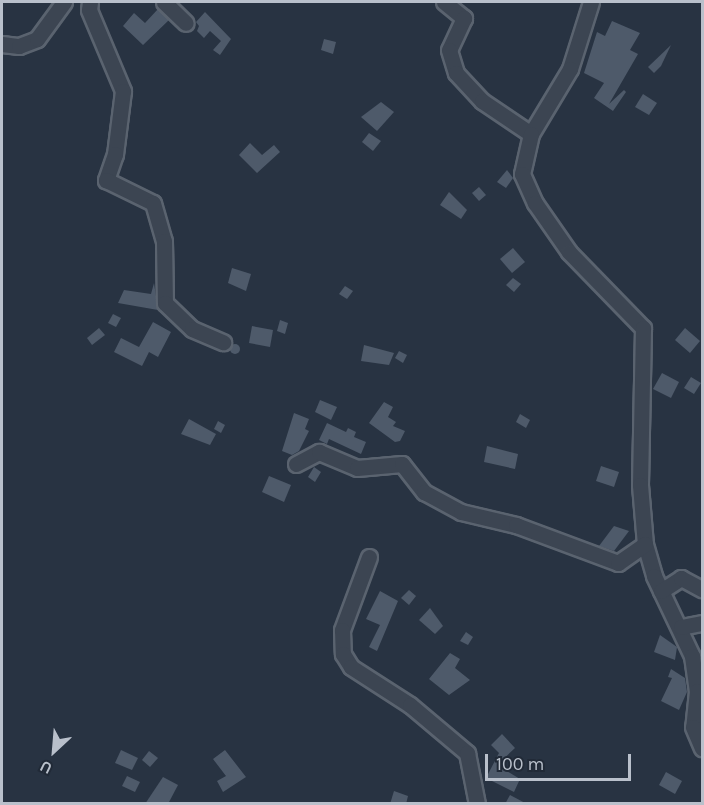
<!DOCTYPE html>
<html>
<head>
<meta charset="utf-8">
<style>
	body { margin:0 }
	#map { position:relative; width:704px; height:805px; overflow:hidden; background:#283342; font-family:Karla,sans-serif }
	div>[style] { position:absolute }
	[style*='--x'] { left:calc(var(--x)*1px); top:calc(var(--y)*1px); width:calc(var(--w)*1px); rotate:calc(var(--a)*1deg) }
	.building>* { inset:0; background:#4e5a6a }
	.round { border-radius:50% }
	.roads { filter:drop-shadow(2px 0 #5a636f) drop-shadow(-2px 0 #5a636f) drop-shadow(0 2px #5a636f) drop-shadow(0 -2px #5a636f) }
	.minor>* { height:15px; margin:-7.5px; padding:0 7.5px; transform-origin:7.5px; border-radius:7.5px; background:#3c4552 }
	span { translate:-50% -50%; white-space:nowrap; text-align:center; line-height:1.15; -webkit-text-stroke:4.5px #212a37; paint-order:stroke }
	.frame { position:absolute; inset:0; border:3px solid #b9c0cb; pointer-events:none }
	.north { position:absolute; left:24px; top:721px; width:60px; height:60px; -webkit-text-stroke:4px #212a37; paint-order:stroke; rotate:206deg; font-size:16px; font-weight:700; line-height:24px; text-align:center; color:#b9c0cb }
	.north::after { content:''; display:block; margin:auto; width:21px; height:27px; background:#b9c0cb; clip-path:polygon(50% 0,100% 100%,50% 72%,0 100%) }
	.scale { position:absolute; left:485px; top:754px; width:146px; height:27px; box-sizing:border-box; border:3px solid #b9c0cb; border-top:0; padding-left:8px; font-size:18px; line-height:21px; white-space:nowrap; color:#b9c0cb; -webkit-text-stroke:4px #212a37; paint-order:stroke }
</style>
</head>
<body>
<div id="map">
	<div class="building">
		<div style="clip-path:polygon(158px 9px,169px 20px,143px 45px,123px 26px,134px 13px,145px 23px)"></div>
		<div style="clip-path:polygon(205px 12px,231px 39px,220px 55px,213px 50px,221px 41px,210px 31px,204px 38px,197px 31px,199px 26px,196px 22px)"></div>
		<div style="clip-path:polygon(612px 21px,640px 33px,630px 50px,638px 54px,609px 104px,624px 90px,626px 92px,613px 111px,594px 98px,604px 83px,584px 73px,597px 32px,605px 36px)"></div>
		<div style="clip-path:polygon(324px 39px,336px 42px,333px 54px,321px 50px)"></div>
		<div style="clip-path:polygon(671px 45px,661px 66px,654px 73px,648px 67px)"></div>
		<div style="clip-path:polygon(643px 94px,657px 103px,649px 115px,635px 107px)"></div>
		<div style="clip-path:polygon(381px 102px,394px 112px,377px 131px,361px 117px)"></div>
		<div style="clip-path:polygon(369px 133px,381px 141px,373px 151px,362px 142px)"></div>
		<div style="clip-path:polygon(250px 143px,262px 155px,274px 145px,280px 152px,257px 173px,239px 155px)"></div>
		<div style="clip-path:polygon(507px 170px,513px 178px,506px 188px,497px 182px)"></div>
		<div style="clip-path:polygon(479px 187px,486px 195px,479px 201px,472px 193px)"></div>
		<div style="clip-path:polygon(449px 192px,467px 210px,461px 219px,440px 205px)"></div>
		<div style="clip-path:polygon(513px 248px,525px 262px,512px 273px,500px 259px)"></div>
		<div style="clip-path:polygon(232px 268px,251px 274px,246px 291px,228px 283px)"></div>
		<div style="clip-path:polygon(513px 278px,521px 284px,514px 292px,506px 285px)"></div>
		<div style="clip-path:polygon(154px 283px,158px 310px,118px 303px,124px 290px,151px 294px)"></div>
		<div style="clip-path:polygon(345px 286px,353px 291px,347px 299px,339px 294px)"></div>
		<div style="clip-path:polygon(113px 314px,121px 318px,116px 327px,108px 323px)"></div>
		<div style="clip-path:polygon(280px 320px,288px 323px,285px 334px,277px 331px)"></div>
		<div style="clip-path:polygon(153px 322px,171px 332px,158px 357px,149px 352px,142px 366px,114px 352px,121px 338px,139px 347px)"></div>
		<div style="clip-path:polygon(252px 326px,273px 330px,270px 347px,249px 343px)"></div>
		<div style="clip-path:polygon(99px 328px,105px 335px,92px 345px,87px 338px)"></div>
		<div style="clip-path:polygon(685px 328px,700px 341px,690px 353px,675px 340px)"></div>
		<div class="round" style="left:230px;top:344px;width:10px;height:10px"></div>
		<div style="clip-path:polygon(364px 345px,394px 353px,389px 365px,361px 361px)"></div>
		<div style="clip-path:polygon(399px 351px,407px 355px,403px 363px,395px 358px)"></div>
		<div style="clip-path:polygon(662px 373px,679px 382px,671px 398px,653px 389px)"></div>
		<div style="clip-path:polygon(691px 377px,701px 383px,694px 394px,684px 388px)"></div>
		<div style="clip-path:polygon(320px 400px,337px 407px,331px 420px,315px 412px)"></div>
		<div style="clip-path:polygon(384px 402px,393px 407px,388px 417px,396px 422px,393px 426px,405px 431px,400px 441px,395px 442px,369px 423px)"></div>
		<div style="clip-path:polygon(294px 413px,309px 419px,305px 429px,309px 431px,299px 451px,292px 455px,282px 451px)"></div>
		<div style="clip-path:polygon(520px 414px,530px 420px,526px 428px,516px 422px)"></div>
		<div style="clip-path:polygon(189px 419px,216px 434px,210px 445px,181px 434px)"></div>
		<div style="clip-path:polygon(218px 421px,225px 425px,221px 433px,214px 429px)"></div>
		<div style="clip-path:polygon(327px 423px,346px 432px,348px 428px,356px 432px,354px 437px,366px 442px,361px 454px,329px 439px,327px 444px,319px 440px)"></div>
		<div style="clip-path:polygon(487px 446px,518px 454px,515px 469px,484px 462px)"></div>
		<div style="clip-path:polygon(601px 466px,619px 472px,614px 487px,596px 481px)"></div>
		<div style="clip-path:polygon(314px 467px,321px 472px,315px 482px,308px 477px)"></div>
		<div style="clip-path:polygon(269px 476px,291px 485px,284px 502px,262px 492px)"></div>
		<div style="clip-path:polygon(614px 526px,629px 531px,614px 551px,599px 546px)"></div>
		<div style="clip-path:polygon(409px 590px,416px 596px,409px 605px,401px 598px)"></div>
		<div style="clip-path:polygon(380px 591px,398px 601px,377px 651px,369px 647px,380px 625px,366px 619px)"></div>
		<div style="clip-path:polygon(430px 608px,443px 626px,435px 634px,419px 620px)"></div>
		<div style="clip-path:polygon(466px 632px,473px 637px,468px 645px,460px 641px)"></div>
		<div style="clip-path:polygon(660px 635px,677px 647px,675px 660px,654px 652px)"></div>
		<div style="clip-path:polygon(450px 653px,460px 659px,455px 668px,470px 680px,449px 695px,429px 679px)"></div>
		<div style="clip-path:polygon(671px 669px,685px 678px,687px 692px,679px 710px,661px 701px,672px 678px,668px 677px)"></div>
		<div style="clip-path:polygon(502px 734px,515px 748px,497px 765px,520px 779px,514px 792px,486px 778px,499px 753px,491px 745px)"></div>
		<div style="clip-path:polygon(121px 750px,138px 758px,132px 770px,115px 763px)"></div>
		<div style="clip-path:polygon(225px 750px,246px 777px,223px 792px,217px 781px,226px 776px,213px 759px)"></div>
		<div style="clip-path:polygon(149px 751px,158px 758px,150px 767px,142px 760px)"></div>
		<div style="clip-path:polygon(666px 772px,682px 781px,675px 794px,659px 785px)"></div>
		<div style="clip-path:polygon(127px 776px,140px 782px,135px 792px,122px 786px)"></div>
		<div style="clip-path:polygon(163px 777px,178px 785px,168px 804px,145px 804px)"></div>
		<div style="clip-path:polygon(394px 791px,408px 796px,406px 804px,390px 804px)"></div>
		<div style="clip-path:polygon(510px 795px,527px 804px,505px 804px)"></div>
	</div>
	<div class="roads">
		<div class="minor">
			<div style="--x:90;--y:2;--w:8;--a:97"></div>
			<div style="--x:89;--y:10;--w:88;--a:67.2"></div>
			<div style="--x:123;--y:91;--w:64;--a:97.2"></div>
			<div style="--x:115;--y:154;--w:28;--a:109"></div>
			<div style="--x:106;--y:180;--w:52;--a:26.1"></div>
			<div style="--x:153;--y:203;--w:40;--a:74"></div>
			<div style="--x:164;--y:241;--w:62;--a:89.1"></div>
			<div style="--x:165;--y:303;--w:37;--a:44"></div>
			<div style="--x:192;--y:329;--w:34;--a:23"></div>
			<div style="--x:164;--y:2;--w:30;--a:44"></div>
			<div style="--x:444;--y:2;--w:26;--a:39"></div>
			<div style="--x:464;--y:18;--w:35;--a:115"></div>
			<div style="--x:449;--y:50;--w:24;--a:73"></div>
			<div style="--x:456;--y:73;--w:38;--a:47"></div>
			<div style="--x:482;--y:101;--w:59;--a:34"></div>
			<div style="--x:591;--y:2;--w:70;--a:107.4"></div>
			<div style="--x:570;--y:69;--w:76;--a:121"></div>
			<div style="--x:531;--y:134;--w:41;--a:102.7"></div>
			<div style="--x:522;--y:174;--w:32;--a:66"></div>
			<div style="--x:535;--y:203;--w:60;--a:55.2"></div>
			<div style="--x:569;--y:252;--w:106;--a:45.8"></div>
			<div style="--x:643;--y:328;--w:157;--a:91.1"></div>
			<div style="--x:640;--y:485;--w:59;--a:85.2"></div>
			<div style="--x:645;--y:544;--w:33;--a:74"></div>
			<div style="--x:654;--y:576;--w:89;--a:64.6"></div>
			<div style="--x:692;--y:656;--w:35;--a:82"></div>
			<div style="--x:697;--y:691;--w:36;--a:96"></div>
			<div style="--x:693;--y:727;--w:23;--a:67"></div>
			<div style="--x:2;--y:44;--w:17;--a:7"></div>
			<div style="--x:19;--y:46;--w:19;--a:-21"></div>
			<div style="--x:37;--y:39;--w:46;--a:-53.9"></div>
			<div style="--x:296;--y:464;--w:26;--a:-28"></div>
			<div style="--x:319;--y:452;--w:41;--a:22.8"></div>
			<div style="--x:357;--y:468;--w:45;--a:-5.1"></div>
			<div style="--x:402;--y:464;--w:36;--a:52"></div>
			<div style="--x:424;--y:492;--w:42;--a:28.4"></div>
			<div style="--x:461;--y:512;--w:57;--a:13.3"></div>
			<div style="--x:516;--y:525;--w:109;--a:20.4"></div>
			<div style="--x:618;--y:563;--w:33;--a:-35"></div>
			<div style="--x:369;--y:557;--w:78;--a:110.3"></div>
			<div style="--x:342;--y:630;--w:24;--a:88"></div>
			<div style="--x:343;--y:654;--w:15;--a:58"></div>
			<div style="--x:351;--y:667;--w:70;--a:32.8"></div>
			<div style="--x:410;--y:705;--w:75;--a:40.1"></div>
			<div style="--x:467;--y:753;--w:52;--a:78.9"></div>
			<div style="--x:661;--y:591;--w:24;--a:-33"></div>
			<div style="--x:681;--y:578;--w:24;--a:28"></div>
			<div style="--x:681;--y:627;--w:21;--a:-11"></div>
		</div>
	</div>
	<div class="frame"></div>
	<div class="north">U</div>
	<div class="scale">100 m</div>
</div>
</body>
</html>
